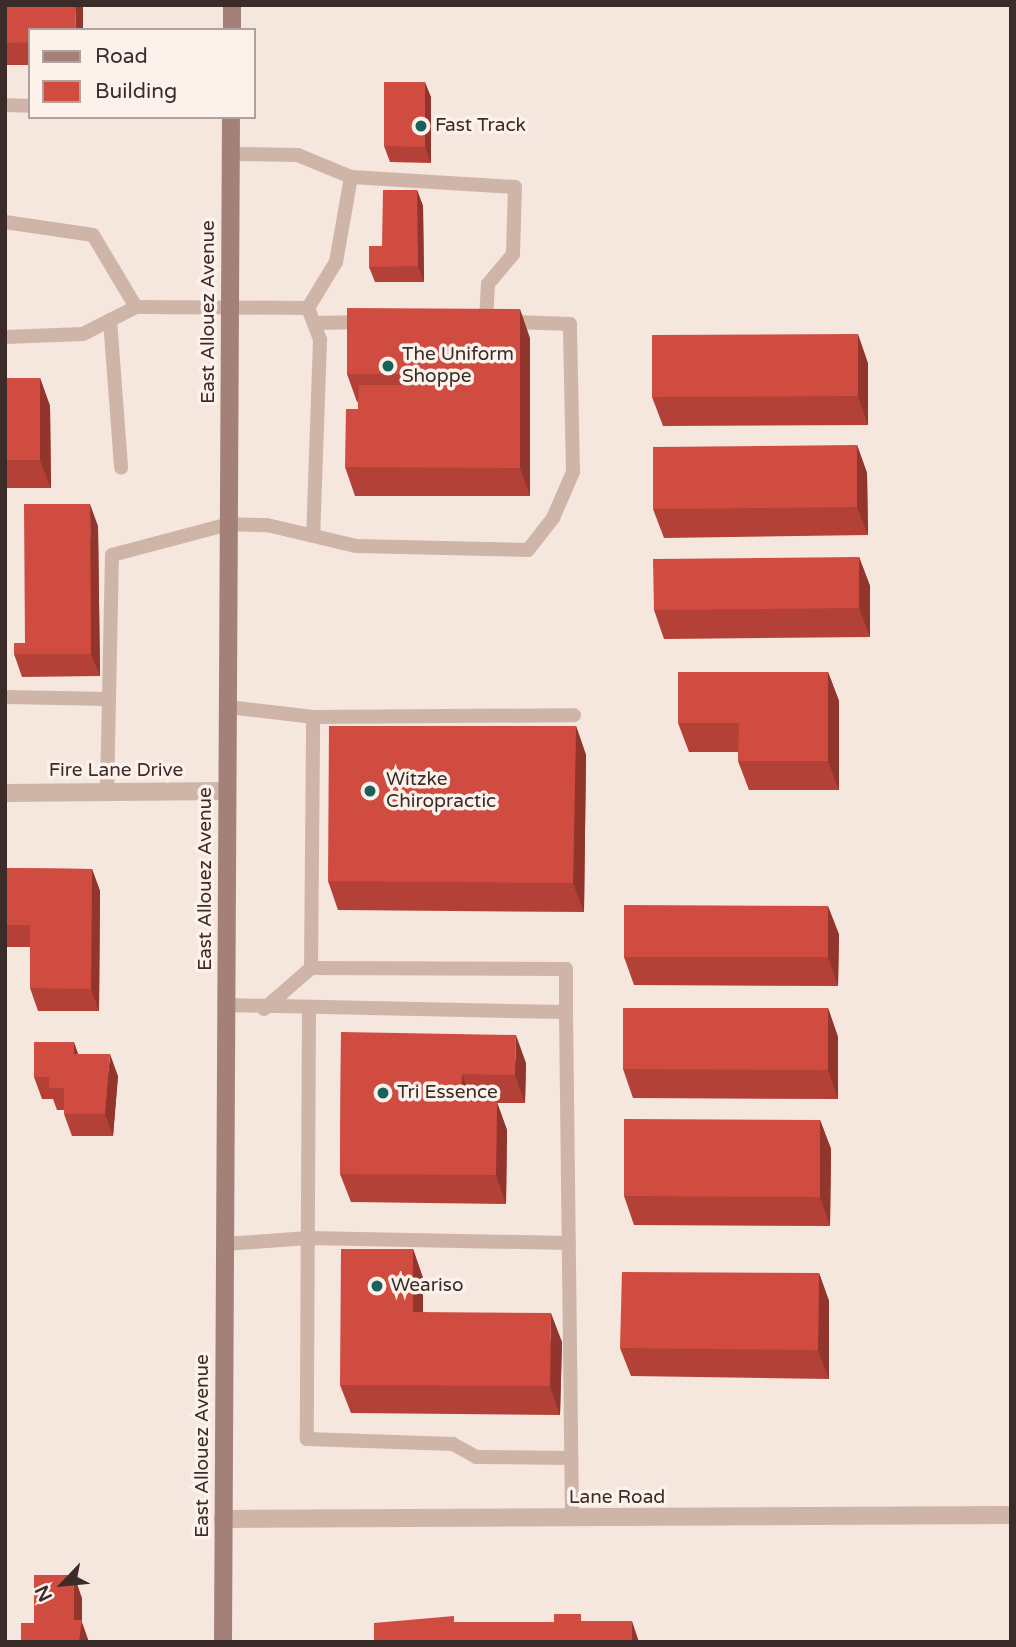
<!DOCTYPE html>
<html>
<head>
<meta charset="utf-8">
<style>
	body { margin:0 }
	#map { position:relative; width:1016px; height:1647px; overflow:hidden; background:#f5e6de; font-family:"Varela Round",sans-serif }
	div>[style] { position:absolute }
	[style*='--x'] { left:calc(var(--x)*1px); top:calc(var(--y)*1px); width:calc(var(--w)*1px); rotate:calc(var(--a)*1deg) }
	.lane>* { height:14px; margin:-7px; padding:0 7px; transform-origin:7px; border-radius:7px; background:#cfb4a8 }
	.street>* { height:18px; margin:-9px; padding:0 9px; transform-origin:9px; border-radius:9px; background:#cfb4a8 }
	.secondary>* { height:18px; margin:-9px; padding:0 9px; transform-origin:9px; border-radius:9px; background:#a38179 }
	.wall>* { inset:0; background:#b34137 }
	.shaded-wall>* { inset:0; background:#92352d }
	.building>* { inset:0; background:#d04c40 }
	.dots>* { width:19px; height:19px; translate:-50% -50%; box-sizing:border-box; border:4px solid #fcf1eb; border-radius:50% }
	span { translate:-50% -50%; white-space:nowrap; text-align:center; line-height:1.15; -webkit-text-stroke:7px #fcf1eb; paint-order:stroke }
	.poi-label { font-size:19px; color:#3b2c29 }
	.left { translate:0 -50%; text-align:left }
	.street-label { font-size:19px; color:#3b2c29 }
	.frame { position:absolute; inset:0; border:7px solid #3b2c29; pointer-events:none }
	.legend { position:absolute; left:28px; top:28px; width:228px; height:91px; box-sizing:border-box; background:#fcf1eb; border:2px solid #afa29d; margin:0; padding:9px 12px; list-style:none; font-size:21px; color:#3b2c29 }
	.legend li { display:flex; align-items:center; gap:14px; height:35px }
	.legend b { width:35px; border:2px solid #afa29d }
	.north { position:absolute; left:28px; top:1549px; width:70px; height:70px; -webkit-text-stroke:5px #fcf1eb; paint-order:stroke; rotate:244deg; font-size:19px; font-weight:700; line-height:28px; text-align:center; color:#3b2c29 }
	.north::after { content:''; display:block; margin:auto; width:24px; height:32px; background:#3b2c29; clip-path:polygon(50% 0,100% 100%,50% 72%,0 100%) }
</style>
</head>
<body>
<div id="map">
	<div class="lane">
		<div style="--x:5;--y:105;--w:25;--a:2"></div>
		<div style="--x:5;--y:222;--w:89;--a:8.4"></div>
		<div style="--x:93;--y:235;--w:84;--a:59.2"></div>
		<div style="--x:308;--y:308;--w:54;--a:-58.7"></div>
		<div style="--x:336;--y:262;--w:86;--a:-80"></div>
		<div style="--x:110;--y:320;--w:148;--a:85.7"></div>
		<div style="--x:314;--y:323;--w:52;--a:-1.1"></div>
		<div style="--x:5;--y:337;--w:78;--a:-2.2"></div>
		<div style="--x:83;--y:334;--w:59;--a:-27"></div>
		<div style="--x:136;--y:307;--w:172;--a:0.3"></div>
		<div style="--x:308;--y:308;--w:34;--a:69"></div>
		<div style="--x:320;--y:340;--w:196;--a:92"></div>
		<div style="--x:5;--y:697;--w:104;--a:1.1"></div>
		<div style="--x:228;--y:707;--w:86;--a:6.7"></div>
		<div style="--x:313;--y:717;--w:261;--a:-0.4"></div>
		<div style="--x:107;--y:792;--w:237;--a:-88.8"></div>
		<div style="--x:112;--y:555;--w:121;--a:-14.8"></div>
		<div style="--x:229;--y:524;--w:38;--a:2"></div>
		<div style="--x:267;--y:525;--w:91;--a:13.3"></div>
		<div style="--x:356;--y:546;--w:172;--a:1.3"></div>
		<div style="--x:528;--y:550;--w:41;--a:-52"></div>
		<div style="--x:553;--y:518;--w:50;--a:-66.5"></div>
		<div style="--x:573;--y:472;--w:148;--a:-91.2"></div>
		<div style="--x:570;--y:324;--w:84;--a:-178"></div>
		<div style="--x:486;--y:321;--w:37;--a:-87"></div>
		<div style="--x:488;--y:284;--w:39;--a:-50"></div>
		<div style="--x:513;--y:254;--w:67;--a:-88.3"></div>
		<div style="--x:515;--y:187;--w:164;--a:-176.5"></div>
		<div style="--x:351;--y:177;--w:57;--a:-157.5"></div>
		<div style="--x:298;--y:155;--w:67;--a:-179.1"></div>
		<div style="--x:311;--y:968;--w:251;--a:-89.5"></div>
		<div style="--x:226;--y:1005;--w:340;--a:1.2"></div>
		<div style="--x:566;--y:1012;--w:507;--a:89.32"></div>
		<div style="--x:264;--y:1009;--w:62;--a:-41.1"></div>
		<div style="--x:311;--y:968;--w:255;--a:0.2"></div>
		<div style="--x:566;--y:969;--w:43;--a:90"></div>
		<div style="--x:309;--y:1009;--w:430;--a:90.3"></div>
		<div style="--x:307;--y:1439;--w:146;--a:2"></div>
		<div style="--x:453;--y:1444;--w:26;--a:29"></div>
		<div style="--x:476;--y:1457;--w:95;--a:0.6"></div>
		<div style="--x:225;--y:1244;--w:83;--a:-4.1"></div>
		<div style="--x:308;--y:1238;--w:261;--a:1.1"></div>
	</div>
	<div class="street">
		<div style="--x:5;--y:793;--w:222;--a:-0.5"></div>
		<div style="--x:223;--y:1519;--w:788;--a:-0.29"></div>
	</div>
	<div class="secondary">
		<div style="--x:232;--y:30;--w:25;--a:-90"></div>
		<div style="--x:223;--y:1642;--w:1525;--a:-89.7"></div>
	</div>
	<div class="wall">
		<div style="clip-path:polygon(5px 5px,30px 30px,30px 65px,5px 65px)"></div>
		<div style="clip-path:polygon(431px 97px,431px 163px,390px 162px,384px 146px)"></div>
		<div style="clip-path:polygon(417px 190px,423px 206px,424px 282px,375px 282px,369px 267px)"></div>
		<div style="clip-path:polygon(530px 338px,530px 496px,355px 496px,345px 467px,358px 409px,358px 402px,357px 402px,347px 374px)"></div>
		<div style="clip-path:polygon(868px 363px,868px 425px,663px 426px,652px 397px)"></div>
		<div style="clip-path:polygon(5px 378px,40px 378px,50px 406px,51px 488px,5px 488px)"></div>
		<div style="clip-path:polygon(857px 445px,867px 473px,868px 535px,664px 538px,653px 509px)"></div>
		<div style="clip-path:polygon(98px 526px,100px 676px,22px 677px,14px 654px,25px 643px)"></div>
		<div style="clip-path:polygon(859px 557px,870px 586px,870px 637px,664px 639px,654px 610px)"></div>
		<div style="clip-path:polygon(828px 672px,839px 701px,839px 790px,749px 790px,738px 761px,738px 752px,689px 752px,678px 723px)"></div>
		<div style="clip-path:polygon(576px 726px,586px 755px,584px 912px,338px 910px,328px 881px)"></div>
		<div style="clip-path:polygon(5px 868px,92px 869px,100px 891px,99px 1011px,38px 1011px,30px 988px,30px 947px,5px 947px)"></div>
		<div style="clip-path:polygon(839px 934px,838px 986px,634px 985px,624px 957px)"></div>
		<div style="clip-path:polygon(828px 1008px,838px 1037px,838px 1099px,633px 1098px,623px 1069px)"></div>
		<div style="clip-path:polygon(341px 1032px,526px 1063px,525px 1103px,497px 1103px,507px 1130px,506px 1204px,351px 1202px,340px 1174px)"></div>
		<div style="clip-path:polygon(78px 1054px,118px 1076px,113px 1136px,72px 1136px,64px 1114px,64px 1110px,57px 1110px,53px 1099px,42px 1099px,34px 1077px)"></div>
		<div style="clip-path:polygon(820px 1120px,831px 1149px,830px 1226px,634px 1225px,624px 1196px)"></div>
		<div style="clip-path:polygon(413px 1249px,423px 1278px,423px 1312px,562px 1342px,560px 1415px,351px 1413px,340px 1385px)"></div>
		<div style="clip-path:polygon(819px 1273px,829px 1301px,829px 1379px,631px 1376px,620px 1348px)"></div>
	</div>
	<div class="shaded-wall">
		<div style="clip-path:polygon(75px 5px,83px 5px,83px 30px,76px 30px)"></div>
		<div style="clip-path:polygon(425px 82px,431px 97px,431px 163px,425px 147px)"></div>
		<div style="clip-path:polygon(417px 190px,423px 206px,424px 282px,418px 266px)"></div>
		<div style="clip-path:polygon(520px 309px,530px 338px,530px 496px,520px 468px)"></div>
		<div style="clip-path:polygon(858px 334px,868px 363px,868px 425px,858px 396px)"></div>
		<div style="clip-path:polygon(40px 378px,50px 406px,51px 488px,40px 460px)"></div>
		<div style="clip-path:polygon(857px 445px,867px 473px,868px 535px,857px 507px)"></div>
		<div style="clip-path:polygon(90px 504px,98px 526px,100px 676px,91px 654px)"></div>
		<div style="clip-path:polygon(859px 557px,870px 586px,870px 637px,859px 608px)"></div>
		<div style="clip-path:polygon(828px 672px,839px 701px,839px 790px,828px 761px)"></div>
		<div style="clip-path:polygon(576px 726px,586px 755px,584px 912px,573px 883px)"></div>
		<div style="clip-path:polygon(92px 869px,100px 891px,99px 1011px,91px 989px)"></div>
		<div style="clip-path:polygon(828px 906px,839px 934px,838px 986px,828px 957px)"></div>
		<div style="clip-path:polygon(828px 1008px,838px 1037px,838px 1099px,828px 1070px)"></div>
		<div style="clip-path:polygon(516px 1035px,526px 1063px,525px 1103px,515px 1075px)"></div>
		<div style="clip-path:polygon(74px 1042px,82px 1065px,74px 1054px)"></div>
		<div style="clip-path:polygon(110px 1054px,118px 1076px,113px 1136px,105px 1114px)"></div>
		<div style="clip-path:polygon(462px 1074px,472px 1103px,461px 1101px)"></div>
		<div style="clip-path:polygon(497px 1102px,507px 1130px,506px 1204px,496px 1175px)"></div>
		<div style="clip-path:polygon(820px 1120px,831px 1149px,830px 1226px,820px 1197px)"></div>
		<div style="clip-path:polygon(413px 1249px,423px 1278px,423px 1341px,413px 1312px)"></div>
		<div style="clip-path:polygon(819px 1273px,829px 1301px,829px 1379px,818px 1350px)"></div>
		<div style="clip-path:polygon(551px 1313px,562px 1342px,560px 1415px,550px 1386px)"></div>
		<div style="clip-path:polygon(74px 1575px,82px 1598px,82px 1622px,89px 1642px,79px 1642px,74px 1620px)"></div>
		<div style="clip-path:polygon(632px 1621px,639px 1642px,632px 1642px)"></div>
	</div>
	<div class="building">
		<div style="clip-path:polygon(5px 5px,75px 5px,76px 30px,30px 30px,30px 42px,5px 43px)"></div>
		<div style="clip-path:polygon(384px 82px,425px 82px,425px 147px,384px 146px)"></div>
		<div style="clip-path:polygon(383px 190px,417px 190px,418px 266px,369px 267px,369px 246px,382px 246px)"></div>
		<div style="clip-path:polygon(347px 308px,520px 309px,520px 468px,345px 467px,346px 409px,358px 409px,359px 385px,422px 385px,422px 374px,347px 374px)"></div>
		<div style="clip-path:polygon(858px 334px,858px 396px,652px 397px,652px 335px)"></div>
		<div style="clip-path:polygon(5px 378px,40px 378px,40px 460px,5px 460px)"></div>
		<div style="clip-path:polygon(857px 445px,857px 507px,653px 509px,653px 447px)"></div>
		<div style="clip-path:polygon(24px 504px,90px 504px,91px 654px,14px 654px,14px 643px,25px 643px)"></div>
		<div style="clip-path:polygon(859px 557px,859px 608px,654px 610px,653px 559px)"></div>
		<div style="clip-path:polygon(678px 672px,828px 672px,828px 761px,738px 761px,739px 723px,678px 723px)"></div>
		<div style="clip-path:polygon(329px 726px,576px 726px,573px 883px,328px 881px)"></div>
		<div style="clip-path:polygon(5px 868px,92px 869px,91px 989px,30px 988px,30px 925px,5px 925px)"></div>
		<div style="clip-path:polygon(624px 905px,828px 906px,828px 957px,624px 957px)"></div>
		<div style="clip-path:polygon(623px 1008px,828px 1008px,828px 1070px,623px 1069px)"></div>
		<div style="clip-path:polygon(341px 1032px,516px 1035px,515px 1075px,462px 1074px,461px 1101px,497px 1102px,496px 1175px,340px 1174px)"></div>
		<div style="clip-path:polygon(34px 1042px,74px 1042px,74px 1054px,110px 1054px,105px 1114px,64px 1114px,64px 1088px,49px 1088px,49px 1077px,34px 1077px)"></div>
		<div style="clip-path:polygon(624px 1119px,820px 1120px,820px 1197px,624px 1196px)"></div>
		<div style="clip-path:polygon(341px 1249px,413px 1249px,413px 1312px,551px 1313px,550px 1386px,340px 1385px)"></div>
		<div style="clip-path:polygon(622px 1272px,819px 1273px,818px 1350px,620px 1348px)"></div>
		<div style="clip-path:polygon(34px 1575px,74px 1575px,74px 1620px,82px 1620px,79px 1642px,21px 1642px,21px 1623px,34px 1623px)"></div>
		<div style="clip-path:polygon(554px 1614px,581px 1614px,581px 1621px,632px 1621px,632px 1642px,374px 1642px,374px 1623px,454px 1616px,454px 1622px,554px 1622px)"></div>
	</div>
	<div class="dots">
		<div style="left:421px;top:126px;background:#1a615a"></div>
		<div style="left:388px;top:366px;background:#1a615a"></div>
		<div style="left:370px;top:791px;background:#1a615a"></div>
		<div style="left:383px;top:1093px;background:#1a615a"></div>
		<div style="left:377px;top:1286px;background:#1a615a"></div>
	</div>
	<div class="poi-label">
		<span class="left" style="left:435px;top:126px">Fast Track</span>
		<span class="left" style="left:402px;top:366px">The Uniform<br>Shoppe</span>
		<span class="left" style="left:386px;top:791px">Witzke<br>Chiropractic</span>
		<span class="left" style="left:397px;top:1093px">Tri Essence</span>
		<span class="left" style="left:391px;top:1286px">Weariso</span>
	</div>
	<div class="street-label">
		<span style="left:209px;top:312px;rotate:-90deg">East Allouez Avenue</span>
		<span style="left:116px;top:771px">Fire Lane Drive</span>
		<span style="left:206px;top:879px;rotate:-90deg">East Allouez Avenue</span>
		<span style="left:203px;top:1446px;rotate:-90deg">East Allouez Avenue</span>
		<span style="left:617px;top:1498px">Lane Road</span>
	</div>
	<div class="frame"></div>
	<ul class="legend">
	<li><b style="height:9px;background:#a38179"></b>Road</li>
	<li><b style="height:19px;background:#d04c40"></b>Building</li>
	</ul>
	<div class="north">N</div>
</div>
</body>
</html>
